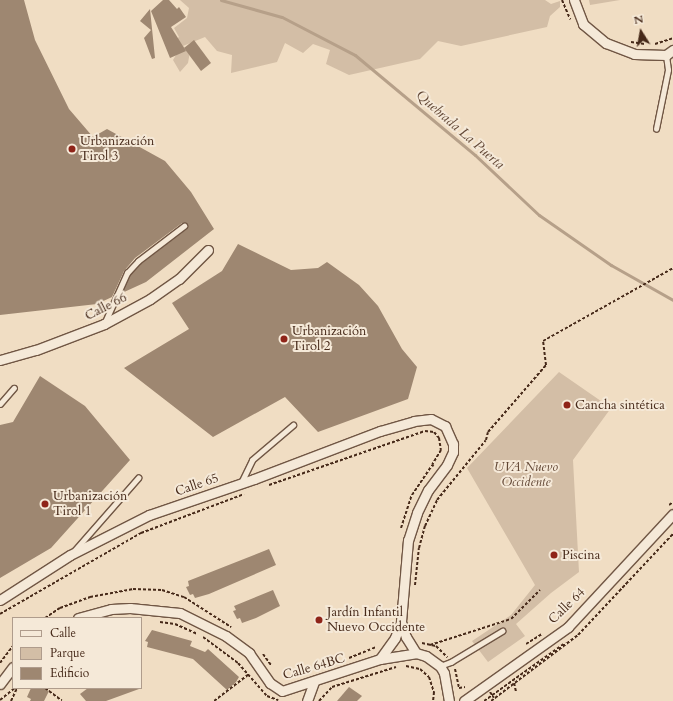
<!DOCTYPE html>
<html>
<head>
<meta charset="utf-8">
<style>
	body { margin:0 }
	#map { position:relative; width:673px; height:701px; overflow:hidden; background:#f0ddc3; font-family:Cardo,serif }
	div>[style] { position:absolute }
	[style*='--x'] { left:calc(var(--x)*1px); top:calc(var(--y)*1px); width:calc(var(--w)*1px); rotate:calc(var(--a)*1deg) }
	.green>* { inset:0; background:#d3bea6 }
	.stream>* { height:3px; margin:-1.5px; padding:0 1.5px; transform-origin:1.5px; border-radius:1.5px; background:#b6a089 }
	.building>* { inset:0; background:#9e8771 }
	.path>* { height:2px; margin-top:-1px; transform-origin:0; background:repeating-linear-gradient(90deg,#462919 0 3px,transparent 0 5px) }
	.roads { filter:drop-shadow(1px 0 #705644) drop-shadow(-1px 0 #705644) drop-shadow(0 1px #705644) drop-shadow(0 -1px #705644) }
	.lane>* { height:4.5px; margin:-2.25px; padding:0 2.25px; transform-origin:2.25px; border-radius:2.25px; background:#f5e9d8 }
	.street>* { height:9px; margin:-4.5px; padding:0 4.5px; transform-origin:4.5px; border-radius:4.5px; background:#f5e9d8 }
	.dots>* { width:11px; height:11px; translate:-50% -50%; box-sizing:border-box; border:2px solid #f5e9d8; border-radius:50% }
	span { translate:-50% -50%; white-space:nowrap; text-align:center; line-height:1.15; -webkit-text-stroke:4px #f5e9d8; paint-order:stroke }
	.poi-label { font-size:13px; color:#462919 }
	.left { translate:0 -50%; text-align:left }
	.street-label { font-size:13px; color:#462919 }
	.park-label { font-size:13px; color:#624735; font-style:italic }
	.water-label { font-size:14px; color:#624735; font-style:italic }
	.legend { position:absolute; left:12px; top:617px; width:130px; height:72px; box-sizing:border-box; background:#f5e9d8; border:1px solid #af9c8c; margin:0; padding:5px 7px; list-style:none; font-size:12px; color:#462919 }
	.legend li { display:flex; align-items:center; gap:8px; height:20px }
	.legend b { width:20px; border:1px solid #af9c8c }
	.north { position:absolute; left:621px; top:12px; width:40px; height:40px; -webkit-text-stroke:3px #f5e9d8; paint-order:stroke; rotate:349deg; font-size:11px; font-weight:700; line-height:16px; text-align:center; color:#462919 }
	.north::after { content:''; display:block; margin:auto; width:14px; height:18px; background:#462919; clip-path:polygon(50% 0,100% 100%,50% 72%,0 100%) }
</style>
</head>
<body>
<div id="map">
	<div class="green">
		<div style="clip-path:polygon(180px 0,545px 0,551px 4px,560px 1px,560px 7px,550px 16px,547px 27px,461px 46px,438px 41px,420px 59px,349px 75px,326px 64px,330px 50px,313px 44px,303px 53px,285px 43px,277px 62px,231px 73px,232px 55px,217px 51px,205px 37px,183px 46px,190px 52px,188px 63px,180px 72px,173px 60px,179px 50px,173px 42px,179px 37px,174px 28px,187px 18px,189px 8px)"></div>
		<div style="clip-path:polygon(589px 0,620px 0,590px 5px)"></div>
		<div style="clip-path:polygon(559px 372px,611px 408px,573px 460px,579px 572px,551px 593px,516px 624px,525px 636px,488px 662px,472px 641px,511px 615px,535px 585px,467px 468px)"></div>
	</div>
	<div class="stream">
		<div style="--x:221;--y:0;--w:63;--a:15.6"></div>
		<div style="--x:282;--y:17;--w:82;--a:27.5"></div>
		<div style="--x:355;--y:55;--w:156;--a:39.8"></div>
		<div style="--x:475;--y:155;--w:88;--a:43.2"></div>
		<div style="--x:539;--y:215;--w:88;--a:34.8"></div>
		<div style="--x:611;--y:265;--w:71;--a:29.4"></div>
	</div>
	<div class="building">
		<div style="clip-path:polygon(0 0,24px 0,35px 40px,69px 109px,93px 137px,107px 129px,165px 161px,191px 192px,214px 229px,146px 282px,122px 293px,130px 275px,141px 264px,187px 229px,187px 223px,182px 223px,135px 258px,124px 271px,112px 297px,97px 304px,0 315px)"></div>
		<div style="clip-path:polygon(163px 0,169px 0,177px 9px,179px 7px,186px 17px,171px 27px,186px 51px,170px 58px,151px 11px)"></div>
		<div style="clip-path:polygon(150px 9px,155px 58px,152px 59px,144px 38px,151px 30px,140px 21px)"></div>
		<div style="clip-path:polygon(194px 40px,211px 63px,201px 71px,184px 48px)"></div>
		<div style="clip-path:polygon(238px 244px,291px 270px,318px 268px,327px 262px,359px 285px,378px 306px,402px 349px,417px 367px,408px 399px,318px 432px,285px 397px,213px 437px,124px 368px,189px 329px,172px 303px,222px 271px)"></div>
		<div style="clip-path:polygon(40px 376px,85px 406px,130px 460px,51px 548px,0 578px,0 425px,13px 422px)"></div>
		<div style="clip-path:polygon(269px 549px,276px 565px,209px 594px,195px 598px,193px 594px,190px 595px,186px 587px,189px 586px,188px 581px)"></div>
		<div style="clip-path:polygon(273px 590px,280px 606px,256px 618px,242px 623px,240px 618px,237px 619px,233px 611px,236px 610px,234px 606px)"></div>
		<div style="clip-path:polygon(152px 630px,192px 641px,190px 646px,205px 652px,208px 649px,239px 677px,236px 682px,227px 690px,193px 659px,147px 647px,148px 642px,145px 641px)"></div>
		<div style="clip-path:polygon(349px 687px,362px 696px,357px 701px,337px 701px)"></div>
		<div style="clip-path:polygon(31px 688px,44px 688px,49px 691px,44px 701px,30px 701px,31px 699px,27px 697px)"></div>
		<div style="clip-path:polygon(88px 688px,138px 688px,139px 689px,106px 701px,86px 701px,80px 694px)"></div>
	</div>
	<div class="path">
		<div style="--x:562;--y:0;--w:21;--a:67"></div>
		<div style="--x:631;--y:42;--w:14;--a:8"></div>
		<div style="--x:655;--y:44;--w:19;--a:-18"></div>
		<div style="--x:269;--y:485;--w:165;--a:-19.1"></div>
		<div style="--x:425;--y:431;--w:9;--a:6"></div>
		<div style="--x:434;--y:432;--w:8;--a:50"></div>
		<div style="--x:439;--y:438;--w:12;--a:81"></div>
		<div style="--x:441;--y:450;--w:17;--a:121"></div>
		<div style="--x:432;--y:465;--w:2;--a:27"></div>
		<div style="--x:669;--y:505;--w:5;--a:-37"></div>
		<div style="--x:401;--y:528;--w:35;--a:-72"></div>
		<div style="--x:412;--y:495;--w:36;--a:-56"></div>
		<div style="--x:415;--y:585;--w:37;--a:-84"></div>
		<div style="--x:419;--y:548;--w:23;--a:-75"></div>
		<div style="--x:425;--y:526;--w:29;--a:-65"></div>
		<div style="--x:437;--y:500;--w:77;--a:-50.8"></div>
		<div style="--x:486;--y:440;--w:8;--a:-76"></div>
		<div style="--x:488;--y:432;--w:89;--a:-49.1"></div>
		<div style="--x:546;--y:365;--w:24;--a:-97"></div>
		<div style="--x:543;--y:341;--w:149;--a:-29.3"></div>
		<div style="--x:0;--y:614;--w:163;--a:-29.9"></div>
		<div style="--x:141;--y:533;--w:110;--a:-20.7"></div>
		<div style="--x:45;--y:618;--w:18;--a:-34"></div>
		<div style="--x:60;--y:608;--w:32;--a:-20"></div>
		<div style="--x:90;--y:597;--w:44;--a:-10.5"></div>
		<div style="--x:133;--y:589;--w:29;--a:2"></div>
		<div style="--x:162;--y:590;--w:23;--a:18"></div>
		<div style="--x:184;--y:597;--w:56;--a:32.6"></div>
		<div style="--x:160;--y:622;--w:15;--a:8"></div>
		<div style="--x:175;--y:624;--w:24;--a:24"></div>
		<div style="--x:203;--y:637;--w:44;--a:36.6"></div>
		<div style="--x:238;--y:663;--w:44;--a:48.7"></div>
		<div style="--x:267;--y:696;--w:12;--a:20"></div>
		<div style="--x:422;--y:643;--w:14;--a:12"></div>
		<div style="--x:436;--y:646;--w:16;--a:45"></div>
		<div style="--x:526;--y:644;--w:19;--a:-32"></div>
		<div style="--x:430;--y:645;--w:85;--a:-17.8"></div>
		<div style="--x:511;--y:619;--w:41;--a:-45"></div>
		<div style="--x:263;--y:654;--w:14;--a:54"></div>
		<div style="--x:349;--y:658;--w:29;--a:-22"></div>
		<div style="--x:0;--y:663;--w:21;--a:-53"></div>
		<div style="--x:406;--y:666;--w:14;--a:12"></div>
		<div style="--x:420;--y:669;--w:12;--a:42"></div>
		<div style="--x:429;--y:677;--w:16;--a:72"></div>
		<div style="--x:434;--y:692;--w:9;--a:96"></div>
		<div style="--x:455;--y:669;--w:19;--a:78"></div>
		<div style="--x:459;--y:688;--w:6;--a:-9"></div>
		<div style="--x:514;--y:683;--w:9;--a:77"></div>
		<div style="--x:45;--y:688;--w:21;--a:37"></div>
		<div style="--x:490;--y:692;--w:7;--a:56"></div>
		<div style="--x:0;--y:700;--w:19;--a:-39"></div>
		<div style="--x:11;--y:701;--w:14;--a:-65"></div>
		<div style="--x:214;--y:701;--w:44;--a:-37.6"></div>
		<div style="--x:319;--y:701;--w:19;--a:-47"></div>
		<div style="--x:332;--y:687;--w:67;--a:-17.4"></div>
		<div style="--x:484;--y:701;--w:100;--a:-35.6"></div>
		<div style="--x:491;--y:701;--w:109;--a:-37.2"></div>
		<div style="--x:578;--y:635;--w:139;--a:-46.8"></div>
	</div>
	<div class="roads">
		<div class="lane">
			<div style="--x:656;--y:129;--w:60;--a:-78.5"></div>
			<div style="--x:668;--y:70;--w:15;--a:-98"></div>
			<div style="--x:105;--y:322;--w:54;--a:-65.8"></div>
			<div style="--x:127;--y:273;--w:16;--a:-47"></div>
			<div style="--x:138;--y:261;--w:58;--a:-37.3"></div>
			<div style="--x:0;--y:404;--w:21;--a:-49"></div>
			<div style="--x:241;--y:483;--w:25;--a:-64"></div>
			<div style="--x:252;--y:460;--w:54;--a:-40.5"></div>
			<div style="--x:75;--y:550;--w:96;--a:-48.8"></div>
			<div style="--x:440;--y:666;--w:12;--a:-20"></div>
			<div style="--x:451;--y:662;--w:60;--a:-31.3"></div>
		</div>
		<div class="street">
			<div style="--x:574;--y:0;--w:26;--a:69"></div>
			<div style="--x:583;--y:24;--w:30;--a:40"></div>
			<div style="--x:606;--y:43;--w:30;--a:21"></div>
			<div style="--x:634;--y:54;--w:32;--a:2"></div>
			<div style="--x:666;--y:55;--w:9;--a:-36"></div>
			<div style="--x:0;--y:360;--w:37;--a:-16"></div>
			<div style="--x:36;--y:350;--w:73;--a:-20.9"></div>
			<div style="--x:104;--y:324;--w:52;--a:-28.5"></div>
			<div style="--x:150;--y:299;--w:35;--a:-35"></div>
			<div style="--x:179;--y:279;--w:41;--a:-45"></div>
			<div style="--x:0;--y:600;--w:83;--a:-32.7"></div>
			<div style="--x:70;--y:555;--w:89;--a:-26.9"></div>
			<div style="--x:149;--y:515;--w:111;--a:-18.9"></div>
			<div style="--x:254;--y:479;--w:135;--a:-20.9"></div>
			<div style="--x:380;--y:431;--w:35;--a:-16"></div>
			<div style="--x:414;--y:421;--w:17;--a:-7"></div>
			<div style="--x:431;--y:419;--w:16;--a:27"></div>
			<div style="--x:445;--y:426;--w:20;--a:66"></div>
			<div style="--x:453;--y:444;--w:8;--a:90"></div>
			<div style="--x:453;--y:452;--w:14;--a:115"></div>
			<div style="--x:447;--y:465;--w:31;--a:127"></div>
			<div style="--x:428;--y:490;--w:25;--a:116"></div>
			<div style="--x:417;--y:513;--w:28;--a:108"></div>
			<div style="--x:408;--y:540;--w:82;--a:94.9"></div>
			<div style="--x:401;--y:622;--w:17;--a:111"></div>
			<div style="--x:395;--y:638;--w:26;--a:126"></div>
			<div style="--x:78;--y:618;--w:34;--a:-15"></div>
			<div style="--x:111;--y:609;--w:19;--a:-3"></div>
			<div style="--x:130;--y:608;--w:50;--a:5.7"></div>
			<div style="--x:180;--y:613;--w:51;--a:26.6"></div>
			<div style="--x:226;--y:636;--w:29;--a:36"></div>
			<div style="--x:249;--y:653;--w:37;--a:55"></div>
			<div style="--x:270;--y:683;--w:14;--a:34"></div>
			<div style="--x:282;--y:691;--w:103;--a:-18.1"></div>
			<div style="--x:380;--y:659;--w:36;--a:-9"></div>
			<div style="--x:416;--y:653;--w:10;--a:17"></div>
			<div style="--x:426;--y:656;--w:17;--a:36"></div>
			<div style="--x:440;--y:666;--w:8;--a:60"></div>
			<div style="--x:444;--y:673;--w:28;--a:80"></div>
			<div style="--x:401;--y:622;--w:16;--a:72"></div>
			<div style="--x:406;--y:637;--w:19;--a:58"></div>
			<div style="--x:0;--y:684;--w:21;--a:-53"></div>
			<div style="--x:307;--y:701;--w:20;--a:-70"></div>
			<div style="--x:464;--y:701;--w:128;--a:-35.4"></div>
			<div style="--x:568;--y:627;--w:154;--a:-47.1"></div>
		</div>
	</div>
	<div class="dots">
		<div style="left:72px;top:149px;background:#8f2418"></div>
		<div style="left:284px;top:339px;background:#8f2418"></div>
		<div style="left:567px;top:405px;background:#8f2418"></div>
		<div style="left:45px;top:504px;background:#8f2418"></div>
		<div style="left:554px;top:555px;background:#8f2418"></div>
		<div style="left:319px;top:620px;background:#8f2418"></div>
	</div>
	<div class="poi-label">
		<span class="left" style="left:80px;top:149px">Urbanización<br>Tirol 3</span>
		<span class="left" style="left:292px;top:339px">Urbanización<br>Tirol 2</span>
		<span class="left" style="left:575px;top:405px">Cancha sintética</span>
		<span class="left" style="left:53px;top:504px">Urbanización<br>Tirol 1</span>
		<span class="left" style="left:562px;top:555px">Piscina</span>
		<span class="left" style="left:327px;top:620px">Jardín Infantil<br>Nuevo Occidente</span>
	</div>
	<div class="street-label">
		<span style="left:106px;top:307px;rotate:-27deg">Calle 66</span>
		<span style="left:197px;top:485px;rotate:-19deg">Calle 65</span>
		<span style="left:567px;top:606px;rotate:-44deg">Calle 64</span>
		<span style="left:314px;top:667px;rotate:-16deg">Calle 64BC</span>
	</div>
	<div class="park-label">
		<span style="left:526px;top:475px">UVA Nuevo<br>Occidente</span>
	</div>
	<div class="water-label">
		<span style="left:460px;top:130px;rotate:41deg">Quebrada La Puerta</span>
	</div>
	<ul class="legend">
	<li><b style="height:5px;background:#f5e9d8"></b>Calle</li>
	<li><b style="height:11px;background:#d3bea6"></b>Parque</li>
	<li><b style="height:11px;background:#9e8771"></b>Edificio</li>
	</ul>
	<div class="north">N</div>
</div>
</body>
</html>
